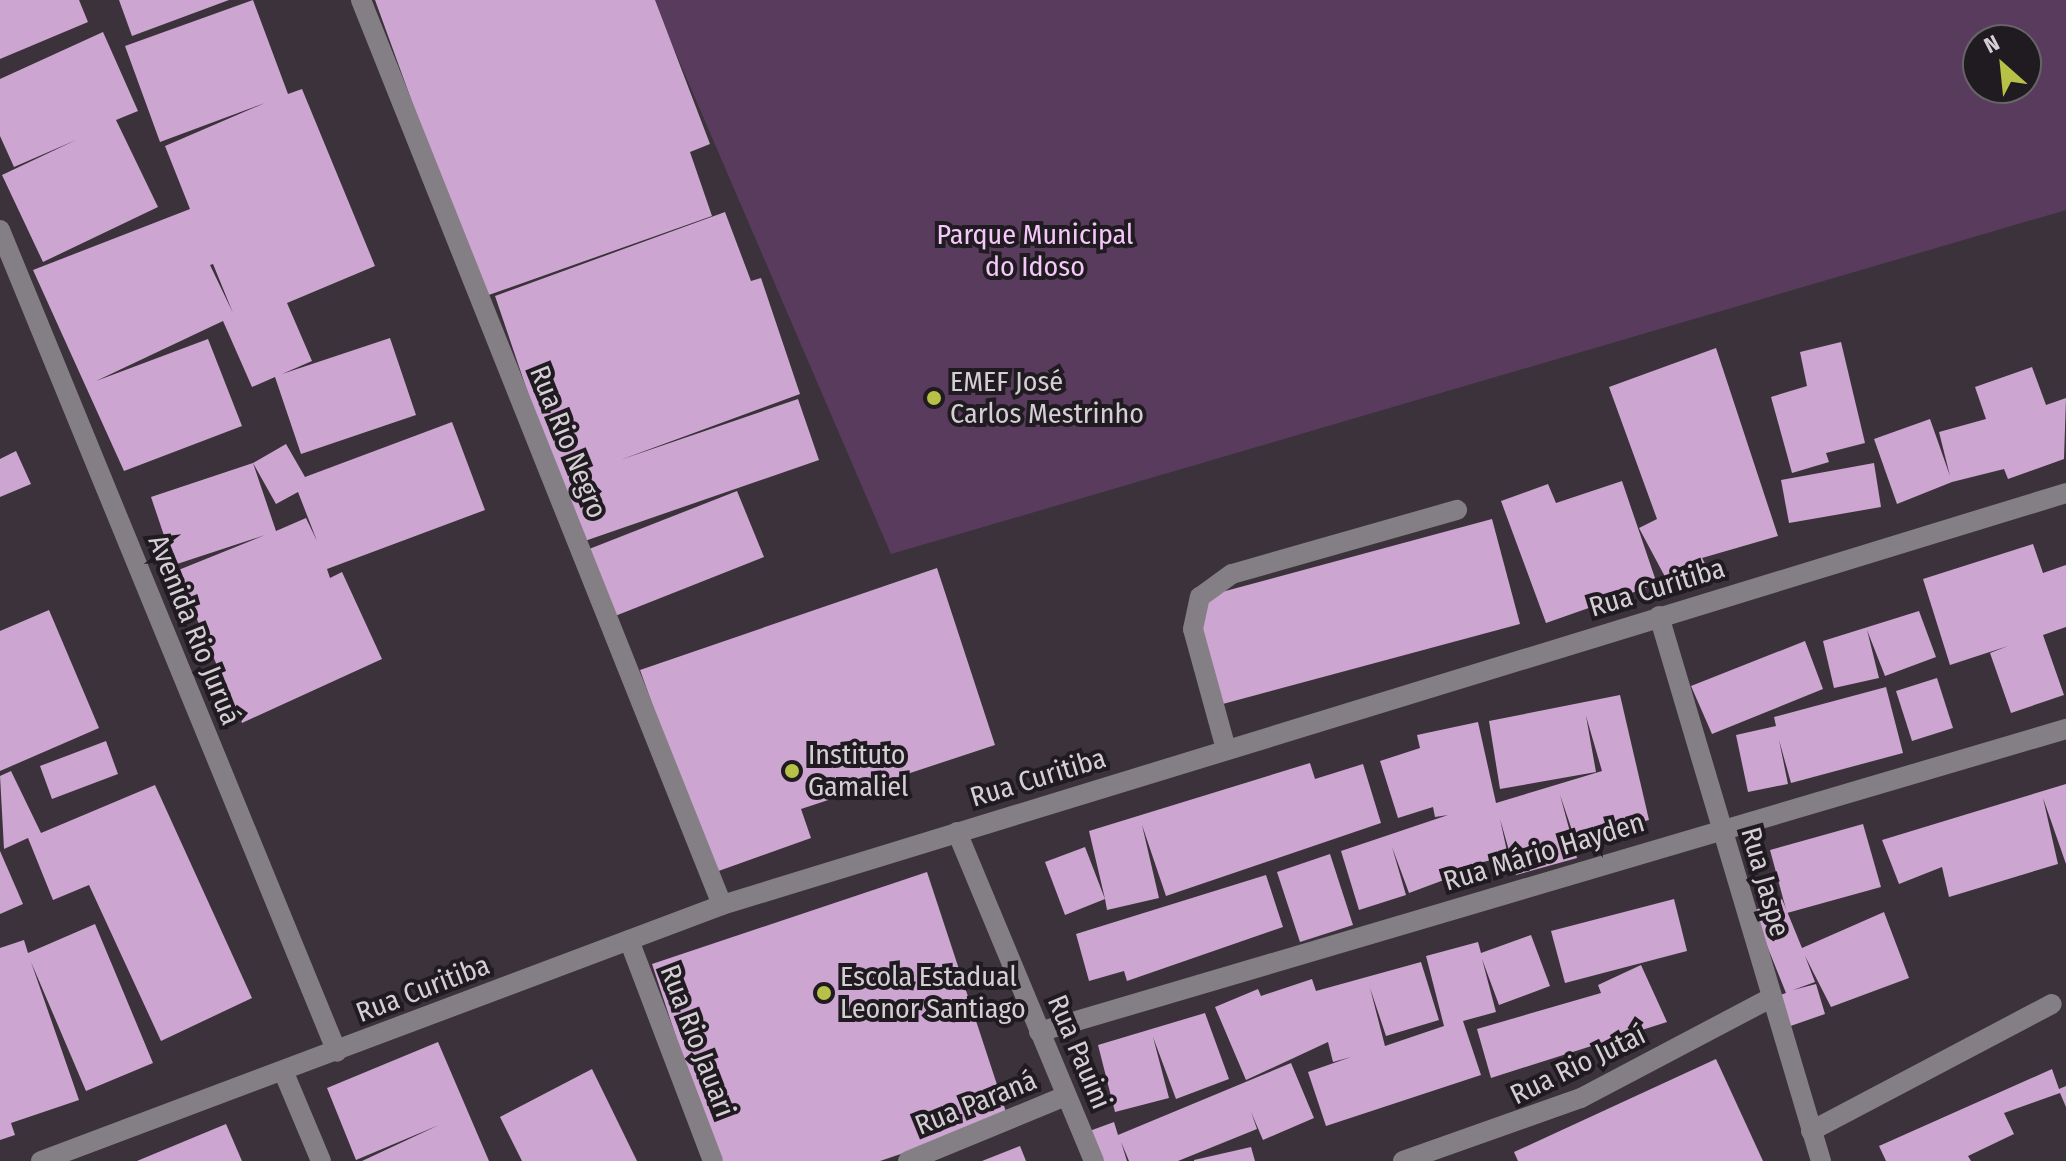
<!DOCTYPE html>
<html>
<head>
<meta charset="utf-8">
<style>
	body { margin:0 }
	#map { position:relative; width:2066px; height:1161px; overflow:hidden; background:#3c323c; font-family:"Fira Sans Condensed",sans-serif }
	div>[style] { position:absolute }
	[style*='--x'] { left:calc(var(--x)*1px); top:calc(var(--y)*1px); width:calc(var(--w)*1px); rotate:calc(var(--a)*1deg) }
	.green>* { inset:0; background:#593c5d }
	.building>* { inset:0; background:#cca5d0 }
	.minor>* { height:20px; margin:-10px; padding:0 10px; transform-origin:10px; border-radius:10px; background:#847f85 }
	.dots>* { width:22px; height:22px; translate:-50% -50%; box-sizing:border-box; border:4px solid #201b20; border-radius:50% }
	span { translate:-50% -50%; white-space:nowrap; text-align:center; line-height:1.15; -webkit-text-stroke:8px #201b20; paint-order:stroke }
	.park-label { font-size:28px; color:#f5c8fa }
	.poi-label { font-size:28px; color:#d5cfd5 }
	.left { translate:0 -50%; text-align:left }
	.street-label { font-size:28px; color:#d5cfd5 }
	.north { position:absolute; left:1962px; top:24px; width:80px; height:80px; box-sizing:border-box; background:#201b20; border:2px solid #686368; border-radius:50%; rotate:333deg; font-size:22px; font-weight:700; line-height:32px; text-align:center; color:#d5cfd5 }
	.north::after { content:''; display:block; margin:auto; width:28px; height:36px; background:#b8c147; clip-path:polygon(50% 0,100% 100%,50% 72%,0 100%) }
</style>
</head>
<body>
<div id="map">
	<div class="green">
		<div style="clip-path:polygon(evenodd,653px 0,2066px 0,2066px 210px,891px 554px,653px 0,1978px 40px,2026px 40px,2026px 88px,1978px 88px,1978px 40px)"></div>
	</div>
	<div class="building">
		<div style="clip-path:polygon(0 0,79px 0,88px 22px,0 59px)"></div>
		<div style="clip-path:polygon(119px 0,229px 0,132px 36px)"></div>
		<div style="clip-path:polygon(evenodd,253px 0,288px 94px,302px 89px,375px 266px,287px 303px,312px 361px,282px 374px,390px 338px,416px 415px,301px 454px,275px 377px,252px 387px,223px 321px,96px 381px,208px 339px,242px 426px,124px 471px,33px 270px,190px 209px,165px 146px,265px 103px,160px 142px,125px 46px,253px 0,213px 264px,233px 313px,210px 265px,213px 264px)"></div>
		<div style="clip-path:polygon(375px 0,655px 0,710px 144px,690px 152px,712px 216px,483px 297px)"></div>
		<div style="clip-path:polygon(103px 32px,138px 111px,116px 120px,158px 207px,43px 262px,2px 175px,76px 140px,14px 167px,0 136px,0 79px)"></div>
		<div style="clip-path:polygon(725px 212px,751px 281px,761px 278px,800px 394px,620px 460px,798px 399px,819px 460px,579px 543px,495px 296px)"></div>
		<div style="clip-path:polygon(1841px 342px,1865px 443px,1826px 453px,1829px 462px,1792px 473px,1771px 397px,1807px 386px,1800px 352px)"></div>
		<div style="clip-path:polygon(1716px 348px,1778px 536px,1702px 558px,1708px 569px,1671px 588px,1639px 528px,1657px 519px,1609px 387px)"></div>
		<div style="clip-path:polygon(2032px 367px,2046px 405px,2066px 398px,2064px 459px,2008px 479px,2004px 469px,1952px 482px,1897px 504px,1874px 439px,1930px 419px,1950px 476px,1939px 432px,1986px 419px,1975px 387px)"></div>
		<div style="clip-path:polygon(evenodd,452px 422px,485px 510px,327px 569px,330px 578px,342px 572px,382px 659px,242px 723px,176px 571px,265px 535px,174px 565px,151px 497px,253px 463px,286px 444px,305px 477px,452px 422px,253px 463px,276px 504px,298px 492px,317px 541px,306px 518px,276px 531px,253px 463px)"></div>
		<div style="clip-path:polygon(16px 451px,31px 484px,0 497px,0 459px)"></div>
		<div style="clip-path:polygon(1874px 463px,1881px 507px,1789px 523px,1781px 480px)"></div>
		<div style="clip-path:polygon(1622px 481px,1657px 584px,1546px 623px,1501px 501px,1548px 484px,1556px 503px)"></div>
		<div style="clip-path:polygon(737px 491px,764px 557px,605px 620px,579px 553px)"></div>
		<div style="clip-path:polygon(1492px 519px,1520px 624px,1219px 705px,1192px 600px)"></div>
		<div style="clip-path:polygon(2033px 544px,2043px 573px,2066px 565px,2066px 627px,2043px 635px,2064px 695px,2011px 713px,1990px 653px,2008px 646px,1950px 665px,1923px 579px)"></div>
		<div style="clip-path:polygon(937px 568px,995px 745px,801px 809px,811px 838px,713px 873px,640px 670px)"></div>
		<div style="clip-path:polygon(49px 610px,99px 728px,0 771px,0 631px)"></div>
		<div style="clip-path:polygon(1919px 611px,1936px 657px,1885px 676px,1867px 630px,1879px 678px,1834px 688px,1823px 641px)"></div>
		<div style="clip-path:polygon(1805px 641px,1823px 689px,1712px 734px,1691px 686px)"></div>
		<div style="clip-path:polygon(1937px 678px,1953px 728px,1912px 741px,1896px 691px)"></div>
		<div style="clip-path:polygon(1886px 687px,1903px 753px,1791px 783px,1779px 740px,1788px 784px,1748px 792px,1736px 735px,1776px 726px,1774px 717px)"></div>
		<div style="clip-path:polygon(1620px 695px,1649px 820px,1575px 839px,1560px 795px,1577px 858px,1516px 875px,1500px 819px,1508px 856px,1458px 868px,1460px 874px,1409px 893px,1392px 847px,1406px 895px,1359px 910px,1341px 851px,1448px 815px,1435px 817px,1433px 807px,1398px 818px,1380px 761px,1420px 748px,1417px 735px,1478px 722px,1496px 803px,1602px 771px,1586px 716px,1596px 772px,1500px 789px,1489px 721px)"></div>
		<div style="clip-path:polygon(106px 741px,118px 774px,52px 799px,40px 766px)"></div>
		<div style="clip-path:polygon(1310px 763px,1315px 779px,1363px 764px,1381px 823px,1166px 896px,1142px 825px,1159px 898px,1107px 910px,1105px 899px,1065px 915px,1045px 862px,1085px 847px,1105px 899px,1089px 831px)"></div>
		<div style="clip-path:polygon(11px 771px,41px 833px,155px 785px,252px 998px,161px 1041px,89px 885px,53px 900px,28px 838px,4px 849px,0 776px)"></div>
		<div style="clip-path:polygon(2066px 784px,2066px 864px,2043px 798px,2058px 864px,1949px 897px,1942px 867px,1899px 884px,1882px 840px)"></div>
		<div style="clip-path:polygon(1863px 824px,1881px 887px,1787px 913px,1770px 850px)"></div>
		<div style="clip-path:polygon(0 851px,23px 904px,0 914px)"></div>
		<div style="clip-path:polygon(1330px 854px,1353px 925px,1300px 942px,1277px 872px)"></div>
		<div style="clip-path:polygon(927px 872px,1008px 1118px,880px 1161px,717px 1161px,652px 964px)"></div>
		<div style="clip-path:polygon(1266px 875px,1283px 927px,1127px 981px,1124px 971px,1089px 981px,1076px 934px)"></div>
		<div style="clip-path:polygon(1674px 899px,1687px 951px,1565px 983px,1551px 931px)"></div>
		<div style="clip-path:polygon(1782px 899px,1802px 948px,1884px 912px,1909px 978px,1831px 1007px,1805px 956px,1815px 982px,1793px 990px,1816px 984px,1825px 1014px,1779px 1030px,1769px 999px,1786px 993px,1753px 911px)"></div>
		<div style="clip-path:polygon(95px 924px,153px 1063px,86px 1091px,31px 962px,79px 1100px,11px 1123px,15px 1135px,0 1140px,0 948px,24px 940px,28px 953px)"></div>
		<div style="clip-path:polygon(1531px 935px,1550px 986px,1499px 1005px,1482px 959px,1496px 1012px,1463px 1021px,1481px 1075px,1326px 1126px,1308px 1072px,1351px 1057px,1333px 1062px,1328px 1042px,1246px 1080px,1215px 1007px,1258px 989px,1261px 996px,1312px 979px,1316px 991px,1421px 962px,1439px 1020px,1386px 1036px,1370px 988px,1385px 1046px,1444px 1026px,1426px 956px,1478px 942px,1481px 953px)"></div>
		<div style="clip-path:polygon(1641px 965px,1667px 1022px,1491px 1078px,1477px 1029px,1601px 993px,1598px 985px)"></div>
		<div style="clip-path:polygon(1205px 1013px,1229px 1079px,1176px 1099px,1153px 1037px,1169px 1098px,1115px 1112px,1098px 1045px)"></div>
		<div style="clip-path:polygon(438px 1042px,489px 1161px,362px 1161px,439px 1125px,356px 1160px,327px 1088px)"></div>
		<div style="clip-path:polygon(1716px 1059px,1763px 1161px,1518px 1161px,1514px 1152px)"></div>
		<div style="clip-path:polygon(1291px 1063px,1314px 1118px,1263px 1140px,1251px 1112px,1257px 1129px,1178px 1161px,1129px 1161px,1121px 1142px,1127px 1161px,1094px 1161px,1084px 1133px,1114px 1122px,1118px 1135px)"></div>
		<div style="clip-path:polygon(592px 1069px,637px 1161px,522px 1161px,500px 1117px)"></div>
		<div style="clip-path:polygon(2052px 1069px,2059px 1089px,2066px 1086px,2066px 1107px,2060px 1093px,2004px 1113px,2014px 1134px,1968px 1156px,1971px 1161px,1886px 1161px,1879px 1146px)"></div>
		<div style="clip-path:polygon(226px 1124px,242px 1161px,137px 1161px)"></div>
		<div style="clip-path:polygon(1020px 1146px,1026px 1161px,982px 1161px)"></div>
		<div style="clip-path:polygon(1251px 1147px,1255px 1161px,1194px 1161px,1194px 1160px)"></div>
	</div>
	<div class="minor">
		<div style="--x:361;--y:0;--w:974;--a:68.25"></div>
		<div style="--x:0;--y:230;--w:888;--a:67.71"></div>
		<div style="--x:1659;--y:616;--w:569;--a:73.45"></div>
		<div style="--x:1226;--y:749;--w:124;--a:-105.4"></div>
		<div style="--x:1193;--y:629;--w:33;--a:-78"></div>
		<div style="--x:1200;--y:597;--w:39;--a:-36"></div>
		<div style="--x:1232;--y:574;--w:234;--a:-15.9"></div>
		<div style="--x:957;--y:832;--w:356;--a:67.4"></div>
		<div style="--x:629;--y:940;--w:236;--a:69.2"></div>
		<div style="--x:1039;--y:1032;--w:1071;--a:-16.44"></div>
		<div style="--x:284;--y:1073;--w:95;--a:67.2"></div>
		<div style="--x:1811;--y:1131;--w:272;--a:-27.8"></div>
		<div style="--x:41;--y:1161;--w:728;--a:-20.6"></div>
		<div style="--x:722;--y:905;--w:1406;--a:-17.04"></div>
		<div style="--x:908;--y:1161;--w:171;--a:-22.4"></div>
		<div style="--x:1403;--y:1161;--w:189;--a:-19.5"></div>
		<div style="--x:1581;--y:1098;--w:212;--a:-27.8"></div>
	</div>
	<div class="dots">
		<div style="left:934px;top:398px;background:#b8c147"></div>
		<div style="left:792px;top:771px;background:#b8c147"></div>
		<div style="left:824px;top:993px;background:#b8c147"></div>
	</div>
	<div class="park-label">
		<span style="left:1035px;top:251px">Parque Municipal<br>do Idoso</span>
	</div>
	<div class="poi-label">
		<span class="left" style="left:950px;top:398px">EMEF José<br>Carlos Mestrinho</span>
		<span class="left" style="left:808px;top:771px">Instituto<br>Gamaliel</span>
		<span class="left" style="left:840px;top:993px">Escola Estadual<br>Leonor Santiago</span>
	</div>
	<div class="street-label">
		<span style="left:568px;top:442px;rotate:68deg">Rua Rio Negro</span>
		<span style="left:1657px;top:588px;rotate:-17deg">Rua Curitiba</span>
		<span style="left:194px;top:630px;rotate:68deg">Avenida Rio Juruá</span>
		<span style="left:1038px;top:778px;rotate:-17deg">Rua Curitiba</span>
		<span style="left:1544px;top:852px;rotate:-17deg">Rua Mário Hayden</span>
		<span style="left:1765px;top:882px;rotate:74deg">Rua Jaspe</span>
		<span style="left:423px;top:989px;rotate:-21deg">Rua Curitiba</span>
		<span style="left:697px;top:1041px;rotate:69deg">Rua Rio Jauari</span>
		<span style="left:1079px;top:1052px;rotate:67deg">Rua Pauini</span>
		<span style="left:1578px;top:1065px;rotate:-26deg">Rua Rio Jutaí</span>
		<span style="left:976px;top:1103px;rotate:-22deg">Rua Paraná</span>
	</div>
	<div class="north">N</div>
</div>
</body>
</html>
